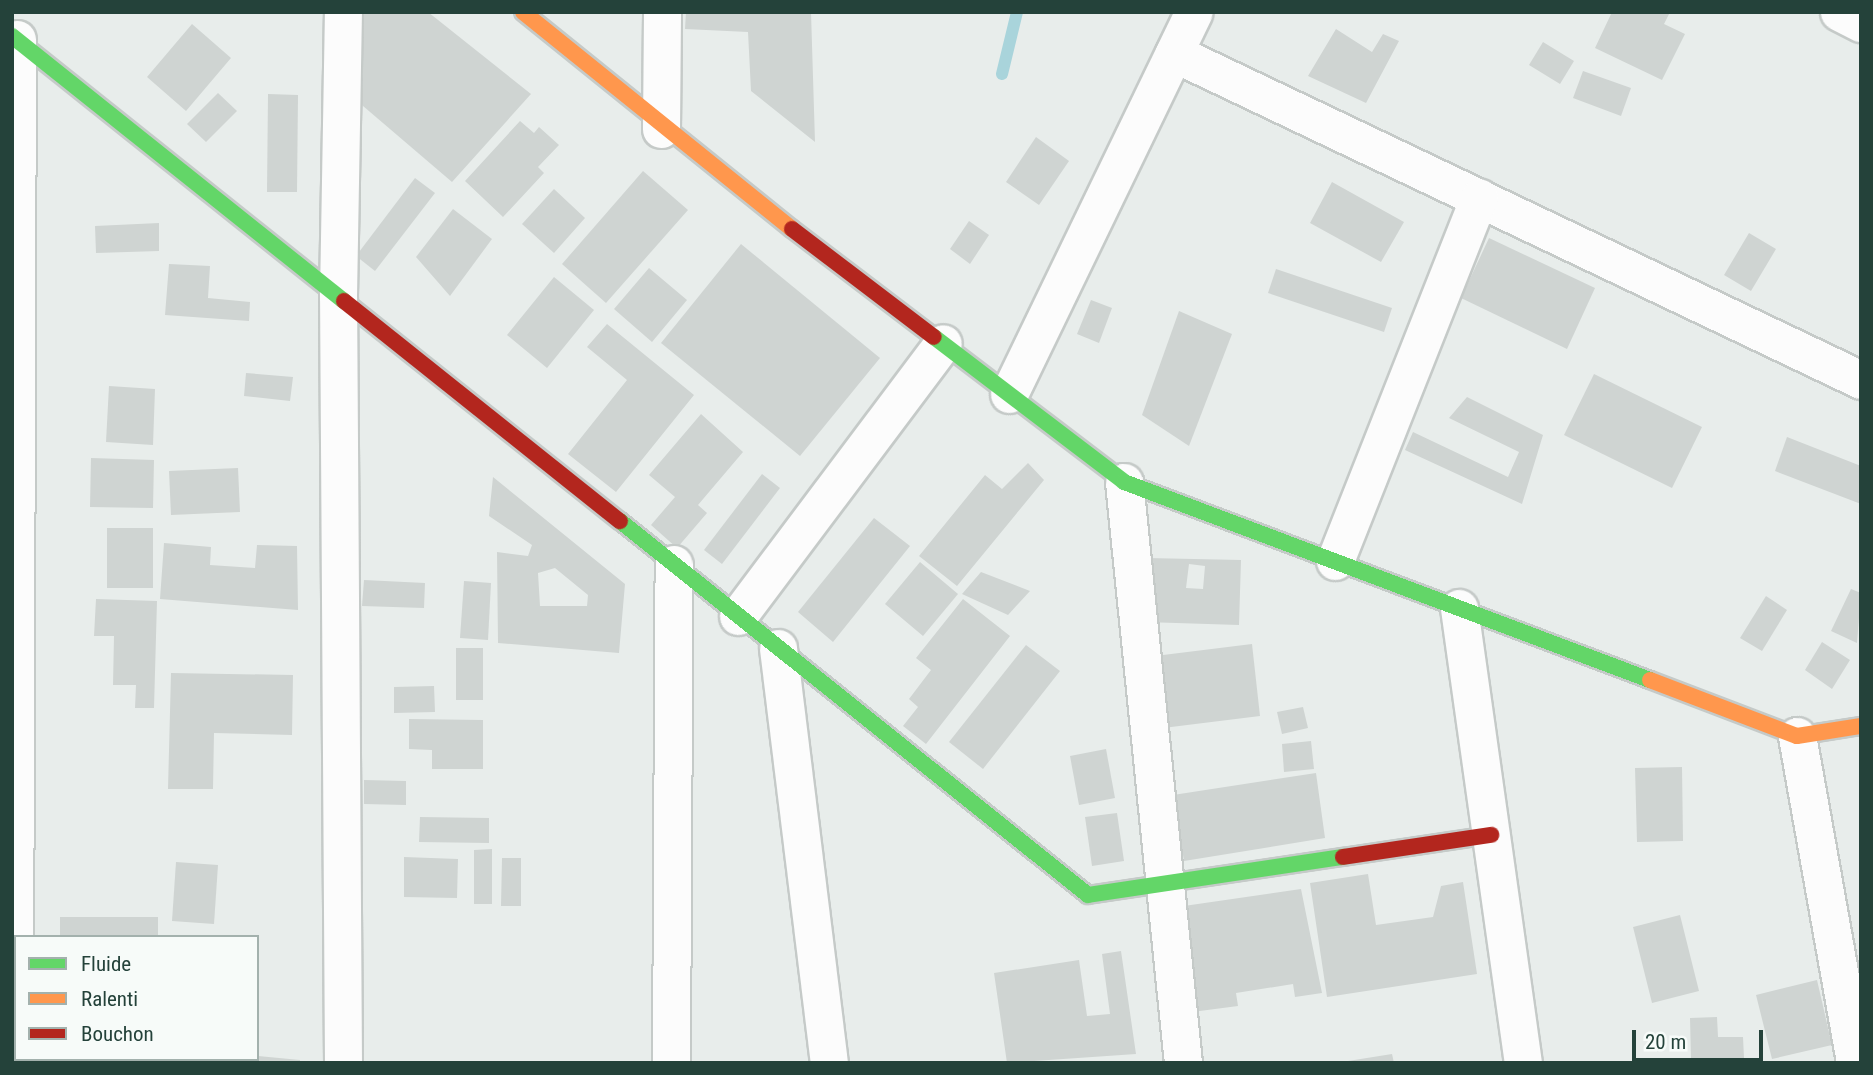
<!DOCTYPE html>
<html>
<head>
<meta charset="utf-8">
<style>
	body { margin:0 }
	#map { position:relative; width:1873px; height:1075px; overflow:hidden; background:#e8edeb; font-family:"Roboto Condensed",sans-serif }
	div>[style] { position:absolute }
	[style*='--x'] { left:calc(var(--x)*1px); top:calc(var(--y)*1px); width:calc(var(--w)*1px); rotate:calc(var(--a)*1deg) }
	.stream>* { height:12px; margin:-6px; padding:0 6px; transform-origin:6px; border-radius:6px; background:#a9d4db }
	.building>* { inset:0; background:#cfd4d2 }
	.roads { filter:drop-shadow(2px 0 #c5cac8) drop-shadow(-2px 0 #c5cac8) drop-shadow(0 2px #c5cac8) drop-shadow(0 -2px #c5cac8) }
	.street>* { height:37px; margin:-18.5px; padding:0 18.5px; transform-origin:18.5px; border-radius:18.5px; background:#fcfcfc }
	.fast>* { height:16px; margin:-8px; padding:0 8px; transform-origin:8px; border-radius:8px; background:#63d668 }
	.slow>* { height:16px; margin:-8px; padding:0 8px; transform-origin:8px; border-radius:8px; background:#ff974d }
	.jam>* { height:16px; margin:-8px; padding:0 8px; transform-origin:8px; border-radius:8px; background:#b3261e }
	span { translate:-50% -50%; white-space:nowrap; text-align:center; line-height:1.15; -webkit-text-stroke:5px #f7fbf9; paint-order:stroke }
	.frame { position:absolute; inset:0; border:14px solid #24423a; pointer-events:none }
	.legend { position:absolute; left:14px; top:935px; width:245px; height:126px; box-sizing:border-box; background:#f7fbf9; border:2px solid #a3b1ad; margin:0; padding:9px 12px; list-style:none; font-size:21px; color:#24423a }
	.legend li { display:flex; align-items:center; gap:14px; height:35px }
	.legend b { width:35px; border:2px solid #a3b1ad }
	.scale { position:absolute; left:1632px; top:1030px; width:131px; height:32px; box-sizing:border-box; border:4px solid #24423a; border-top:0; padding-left:9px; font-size:21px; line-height:24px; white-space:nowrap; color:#24423a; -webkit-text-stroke:5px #f7fbf9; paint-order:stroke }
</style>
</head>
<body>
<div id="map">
	<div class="stream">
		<div style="--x:1002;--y:74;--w:64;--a:-76.4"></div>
	</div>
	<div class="building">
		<div style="clip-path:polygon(349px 12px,428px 12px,531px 94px,452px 182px,349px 94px)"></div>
		<div style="clip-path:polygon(686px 12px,811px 12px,815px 142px,751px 91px,748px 32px,685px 29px)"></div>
		<div style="clip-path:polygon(1612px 12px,1670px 12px,1664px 24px,1685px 34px,1662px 80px,1595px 48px)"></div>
		<div style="clip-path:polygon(192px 24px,231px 58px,186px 111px,147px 77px)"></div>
		<div style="clip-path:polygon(1336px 29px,1372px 52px,1383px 34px,1399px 41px,1366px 103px,1308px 76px)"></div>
		<div style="clip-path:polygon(1543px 42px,1574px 61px,1560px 84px,1529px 65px)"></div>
		<div style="clip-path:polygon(1583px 71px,1631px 88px,1621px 116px,1573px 98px)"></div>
		<div style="clip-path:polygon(218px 93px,237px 111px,206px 142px,187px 124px)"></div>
		<div style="clip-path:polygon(268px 94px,298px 95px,297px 192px,267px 192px)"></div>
		<div style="clip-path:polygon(520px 121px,534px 133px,539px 127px,559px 145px,538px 167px,544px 173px,503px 217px,465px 181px)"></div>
		<div style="clip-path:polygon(1036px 137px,1069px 161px,1039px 205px,1006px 182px)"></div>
		<div style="clip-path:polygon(643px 171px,688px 210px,606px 303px,562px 264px)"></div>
		<div style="clip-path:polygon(415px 178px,435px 193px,375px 271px,356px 256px)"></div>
		<div style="clip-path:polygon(1332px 182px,1404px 222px,1381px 262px,1310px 223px)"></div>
		<div style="clip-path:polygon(554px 189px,585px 218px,554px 253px,522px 224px)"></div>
		<div style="clip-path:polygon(453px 209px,492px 239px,450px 296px,416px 257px)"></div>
		<div style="clip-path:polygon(969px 221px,989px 235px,970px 264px,950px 249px)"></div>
		<div style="clip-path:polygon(159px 223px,159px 251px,96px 253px,95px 226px)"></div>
		<div style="clip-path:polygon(1749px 233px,1776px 249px,1751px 291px,1724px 275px)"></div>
		<div style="clip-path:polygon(1489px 238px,1595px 288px,1567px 349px,1461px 298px)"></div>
		<div style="clip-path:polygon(741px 244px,880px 358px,800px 456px,661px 343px)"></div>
		<div style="clip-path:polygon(169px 264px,210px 266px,208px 298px,250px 302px,249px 321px,165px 315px)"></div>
		<div style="clip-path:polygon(649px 268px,687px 300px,652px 342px,614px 309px)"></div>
		<div style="clip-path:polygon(1276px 269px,1392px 308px,1384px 332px,1268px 293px)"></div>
		<div style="clip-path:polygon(554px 277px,594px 310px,547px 368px,507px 335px)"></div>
		<div style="clip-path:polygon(1091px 300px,1112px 308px,1099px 343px,1077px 334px)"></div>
		<div style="clip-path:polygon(1179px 311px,1232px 334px,1189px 446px,1142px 415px)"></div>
		<div style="clip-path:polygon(607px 324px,694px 395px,616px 492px,568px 454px,627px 380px,587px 347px)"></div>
		<div style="clip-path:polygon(246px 373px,293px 377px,290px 401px,244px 396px)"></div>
		<div style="clip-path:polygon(1594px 374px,1702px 427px,1672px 488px,1564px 435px)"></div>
		<div style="clip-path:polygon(109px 386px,155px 389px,153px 445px,106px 442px)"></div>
		<div style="clip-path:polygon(1467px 397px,1543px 435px,1522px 504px,1405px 450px,1413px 432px,1508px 477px,1519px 452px,1449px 418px)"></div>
		<div style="clip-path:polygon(701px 414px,743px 452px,698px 505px,707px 513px,677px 548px,651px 525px,675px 497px,649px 475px)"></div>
		<div style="clip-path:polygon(1787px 437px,1861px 466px,1861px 504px,1775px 471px)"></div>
		<div style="clip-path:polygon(91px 458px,154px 460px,153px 508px,90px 507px)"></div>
		<div style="clip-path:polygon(1028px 463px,1044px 480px,957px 586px,919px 556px,985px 475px,1002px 489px)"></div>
		<div style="clip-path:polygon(238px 468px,240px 512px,171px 515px,169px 471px)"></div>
		<div style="clip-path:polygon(762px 474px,780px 488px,722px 564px,704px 550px)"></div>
		<div style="clip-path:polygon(evenodd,493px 477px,625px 584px,619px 653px,498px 643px,497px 552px,528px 556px,532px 545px,489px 516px,493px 477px,555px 568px,588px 595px,587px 606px,540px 606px,538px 573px,555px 568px)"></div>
		<div style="clip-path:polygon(874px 518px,910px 546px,833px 642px,798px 612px)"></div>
		<div style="clip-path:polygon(107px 528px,153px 528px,153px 588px,107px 588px)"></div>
		<div style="clip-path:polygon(164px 543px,211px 547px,210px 565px,255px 568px,257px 545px,297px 546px,298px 610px,160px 599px)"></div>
		<div style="clip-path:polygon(evenodd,1147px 558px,1241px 560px,1239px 625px,1145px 622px,1147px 558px,1189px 564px,1205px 566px,1203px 589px,1186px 588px,1189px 564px)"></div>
		<div style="clip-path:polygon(920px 562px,958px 594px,923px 636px,885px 604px)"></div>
		<div style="clip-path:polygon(981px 572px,1030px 591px,1008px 615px,962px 594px)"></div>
		<div style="clip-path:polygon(364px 580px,425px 583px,424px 608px,362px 606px)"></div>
		<div style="clip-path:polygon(464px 581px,491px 583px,488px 640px,460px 638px)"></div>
		<div style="clip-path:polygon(1851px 589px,1861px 593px,1857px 643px,1831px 631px)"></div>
		<div style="clip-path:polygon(1766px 596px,1787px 610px,1762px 651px,1740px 638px)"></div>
		<div style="clip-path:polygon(96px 599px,157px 601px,154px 708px,135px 708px,136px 685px,113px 685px,114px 636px,94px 636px)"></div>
		<div style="clip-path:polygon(963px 599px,1010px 636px,926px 744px,903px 726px,918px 707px,909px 699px,931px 670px,916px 658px)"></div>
		<div style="clip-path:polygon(1822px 642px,1850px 660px,1832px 689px,1805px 670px)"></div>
		<div style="clip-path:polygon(1252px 644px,1260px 716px,1163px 728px,1155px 656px)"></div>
		<div style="clip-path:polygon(1026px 645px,1060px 671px,983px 769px,949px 742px)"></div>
		<div style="clip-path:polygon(456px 648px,483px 648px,483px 700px,456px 700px)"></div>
		<div style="clip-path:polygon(171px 673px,293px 675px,292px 735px,214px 733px,213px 789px,168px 789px)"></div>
		<div style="clip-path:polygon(434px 686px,435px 712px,394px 713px,394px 687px)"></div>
		<div style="clip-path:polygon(1303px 707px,1308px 728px,1282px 734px,1277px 712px)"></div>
		<div style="clip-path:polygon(409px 719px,483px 720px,483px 769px,432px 769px,432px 750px,409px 749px)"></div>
		<div style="clip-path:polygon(1311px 741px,1314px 769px,1284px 772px,1282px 744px)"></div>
		<div style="clip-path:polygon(1106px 749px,1115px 798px,1079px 805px,1070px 756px)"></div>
		<div style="clip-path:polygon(1682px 767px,1683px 841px,1637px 842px,1635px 768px)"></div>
		<div style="clip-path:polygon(1316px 773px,1325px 838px,1184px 861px,1173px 795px)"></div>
		<div style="clip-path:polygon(364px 780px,406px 781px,406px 805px,364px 804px)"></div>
		<div style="clip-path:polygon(1117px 813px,1124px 861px,1092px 866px,1085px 817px)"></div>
		<div style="clip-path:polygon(420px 817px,489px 818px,489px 843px,419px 842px)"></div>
		<div style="clip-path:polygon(492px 849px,492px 904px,474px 904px,474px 850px)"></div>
		<div style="clip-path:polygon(404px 857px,458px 859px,457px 898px,404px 897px)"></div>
		<div style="clip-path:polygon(502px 858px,521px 858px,521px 906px,501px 906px)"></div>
		<div style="clip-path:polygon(176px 862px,218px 865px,214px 924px,172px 921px)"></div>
		<div style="clip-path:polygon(1368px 874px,1376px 925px,1433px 917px,1441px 886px,1463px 882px,1477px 974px,1327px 997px,1310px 883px)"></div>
		<div style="clip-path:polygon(1301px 889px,1322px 993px,1295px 997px,1293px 984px,1236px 993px,1238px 1006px,1192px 1012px,1177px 907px)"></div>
		<div style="clip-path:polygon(1680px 915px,1699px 991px,1652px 1003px,1633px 927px)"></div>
		<div style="clip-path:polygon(60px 917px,158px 917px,158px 937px,60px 937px)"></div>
		<div style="clip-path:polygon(1121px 951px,1136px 1054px,1007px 1063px,994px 973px,1079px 960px,1087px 1016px,1110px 1014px,1102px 954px)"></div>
		<div style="clip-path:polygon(1817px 980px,1832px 1045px,1772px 1059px,1756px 995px)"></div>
		<div style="clip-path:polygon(1717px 1017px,1718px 1037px,1743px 1037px,1744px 1058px,1691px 1059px,1690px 1018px)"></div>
		<div style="clip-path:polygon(1392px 1054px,1394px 1063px,1349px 1063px,1348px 1061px)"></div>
		<div style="clip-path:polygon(258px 1056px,300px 1060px,300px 1063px,257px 1063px)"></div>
	</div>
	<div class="roads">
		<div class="street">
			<div style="--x:1839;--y:12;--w:25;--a:27"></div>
			<div style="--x:1174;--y:53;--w:761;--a:25.45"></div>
			<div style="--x:661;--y:129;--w:117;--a:-89.5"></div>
			<div style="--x:1009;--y:394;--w:424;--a:-64.2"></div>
			<div style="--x:1124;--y:482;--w:584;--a:84.2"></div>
			<div style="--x:1335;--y:561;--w:391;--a:-68.4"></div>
			<div style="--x:1459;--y:608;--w:459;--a:82"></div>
			<div style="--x:738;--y:616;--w:341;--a:-53.1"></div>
			<div style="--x:778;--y:648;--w:418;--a:83"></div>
			<div style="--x:1797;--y:736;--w:332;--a:79.9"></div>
			<div style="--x:14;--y:1023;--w:984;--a:-89.83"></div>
			<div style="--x:343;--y:1063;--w:767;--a:-90.37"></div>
			<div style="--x:338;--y:296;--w:284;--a:-89"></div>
			<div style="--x:671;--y:1063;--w:499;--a:-89.7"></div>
		</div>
		<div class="fast">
			<div style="--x:12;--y:36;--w:425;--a:38.6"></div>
			<div style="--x:934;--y:337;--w:239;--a:37.3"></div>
			<div style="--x:1124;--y:482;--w:562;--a:20.63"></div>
			<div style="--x:620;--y:521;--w:599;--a:38.63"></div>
			<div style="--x:1088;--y:895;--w:258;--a:-8.5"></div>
		</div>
		<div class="slow">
			<div style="--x:523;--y:12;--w:346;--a:38.9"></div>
			<div style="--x:1650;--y:680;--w:157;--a:20.9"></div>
			<div style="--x:1797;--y:736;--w:65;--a:-8.9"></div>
		</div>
		<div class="jam">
			<div style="--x:792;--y:229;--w:178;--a:37.3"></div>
			<div style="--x:344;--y:301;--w:353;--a:38.6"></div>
			<div style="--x:1343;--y:857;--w:150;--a:-8.5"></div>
		</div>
	</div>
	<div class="frame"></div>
	<ul class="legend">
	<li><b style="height:9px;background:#63d668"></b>Fluide</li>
	<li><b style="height:9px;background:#ff974d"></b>Ralenti</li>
	<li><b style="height:9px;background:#b3261e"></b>Bouchon</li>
	</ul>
	<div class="scale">20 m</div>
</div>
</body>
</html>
